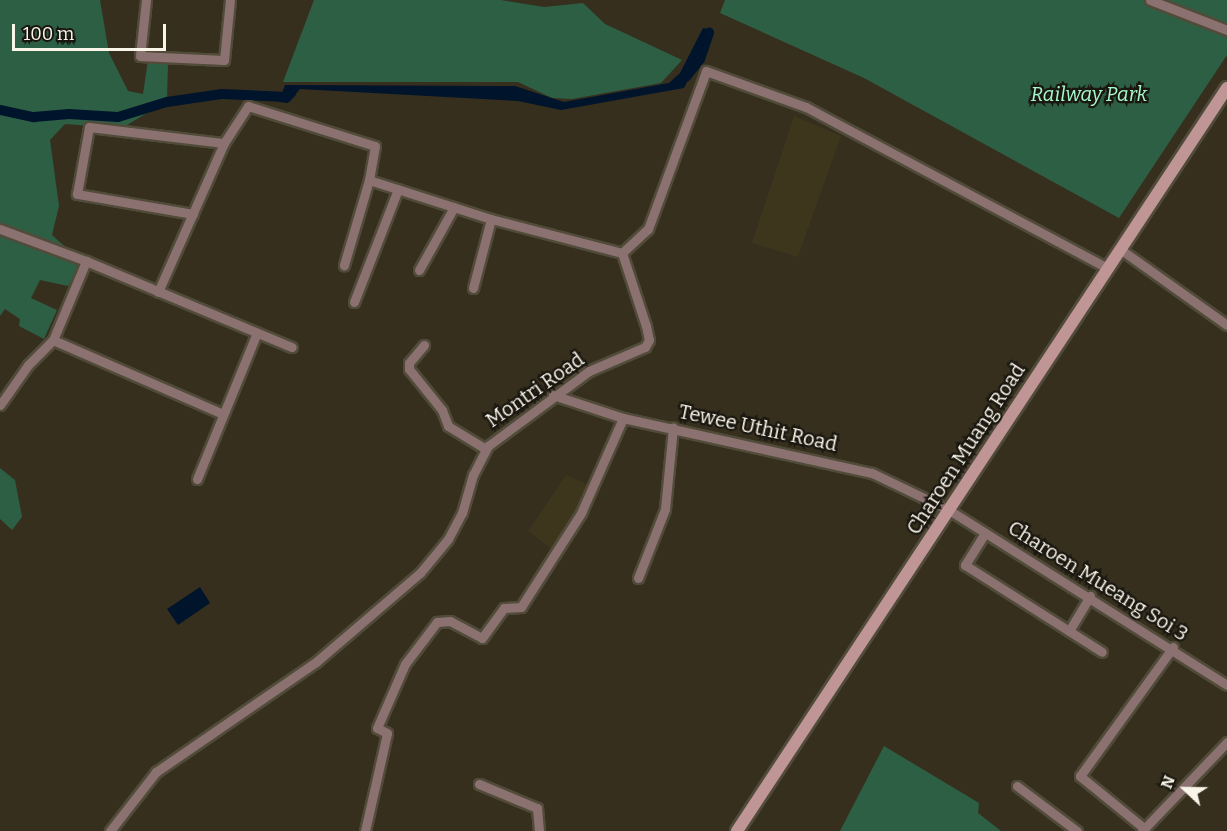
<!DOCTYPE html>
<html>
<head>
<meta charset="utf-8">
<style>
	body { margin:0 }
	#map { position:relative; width:1227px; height:831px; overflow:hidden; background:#362f1e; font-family:Bitter,serif }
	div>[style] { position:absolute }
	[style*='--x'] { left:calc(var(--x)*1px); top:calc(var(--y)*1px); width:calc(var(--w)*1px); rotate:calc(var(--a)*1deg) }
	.built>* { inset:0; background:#3e351d }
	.green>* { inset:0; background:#2d5f45 }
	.water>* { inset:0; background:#00142c }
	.canal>* { height:10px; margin:-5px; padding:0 5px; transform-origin:5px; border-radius:5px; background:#00142c }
	.roads { filter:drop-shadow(2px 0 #514b3a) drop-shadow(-2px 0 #514b3a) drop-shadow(0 2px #514b3a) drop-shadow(0 -2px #514b3a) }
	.street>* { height:9px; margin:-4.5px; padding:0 4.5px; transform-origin:4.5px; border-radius:4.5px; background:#8b7170 }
	.secondary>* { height:12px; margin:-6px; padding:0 6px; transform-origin:6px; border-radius:6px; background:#bf9595 }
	span { translate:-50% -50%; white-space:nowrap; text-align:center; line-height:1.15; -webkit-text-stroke:4.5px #1a1710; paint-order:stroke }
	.park-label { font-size:20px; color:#a6f9cb; font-style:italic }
	.street-label { font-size:20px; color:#f9f5e9 }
	.north { position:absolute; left:1155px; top:759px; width:60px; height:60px; -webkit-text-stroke:4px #1a1710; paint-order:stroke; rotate:292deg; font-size:16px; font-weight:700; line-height:24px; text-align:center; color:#f9f5e9 }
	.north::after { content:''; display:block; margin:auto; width:21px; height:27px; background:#f9f5e9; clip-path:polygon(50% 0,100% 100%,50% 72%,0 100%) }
	.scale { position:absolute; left:12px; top:24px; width:154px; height:27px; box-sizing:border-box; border:3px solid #f9f5e9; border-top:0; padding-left:8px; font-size:18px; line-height:21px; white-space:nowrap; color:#f9f5e9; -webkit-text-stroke:4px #1a1710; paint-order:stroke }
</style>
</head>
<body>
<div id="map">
	<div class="built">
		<div style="clip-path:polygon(794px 116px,841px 136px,798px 257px,752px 243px)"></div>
		<div style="clip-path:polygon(566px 475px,591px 486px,555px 551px,528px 531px)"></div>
	</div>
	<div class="green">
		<div style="clip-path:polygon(0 0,100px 0,109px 53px,128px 91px,143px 94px,148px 60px,168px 63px,167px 101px,122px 128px,65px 124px,50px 140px,59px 206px,52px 235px,82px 262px,68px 286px,40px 280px,31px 298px,57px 310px,44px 339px,19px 326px,20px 319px,5px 309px,0 316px)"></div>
		<div style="clip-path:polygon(314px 0,501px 0,544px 7px,583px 3px,605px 24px,682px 60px,661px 83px,572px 99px,552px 98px,518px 82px,283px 82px)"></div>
		<div style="clip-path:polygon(725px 0,1227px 0,1227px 55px,1119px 218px,864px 78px,720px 13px)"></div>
		<div style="clip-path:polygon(0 468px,15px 480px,22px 517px,12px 530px,0 519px)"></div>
		<div style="clip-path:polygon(884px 746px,979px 803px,978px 813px,1001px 831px,840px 831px)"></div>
	</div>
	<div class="water">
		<div style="clip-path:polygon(703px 28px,713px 30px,684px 88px,561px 110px,518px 101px,300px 89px,288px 103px,279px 102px,285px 85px,515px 86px,564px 102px,669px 83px,680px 73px)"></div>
		<div style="clip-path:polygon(200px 587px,210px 603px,178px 625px,167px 609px)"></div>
	</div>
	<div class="canal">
		<div style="--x:686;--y:77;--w:23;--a:-52"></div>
		<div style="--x:700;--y:59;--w:28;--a:-71"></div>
		<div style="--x:0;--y:110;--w:35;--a:12"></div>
		<div style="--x:34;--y:117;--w:35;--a:-5"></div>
		<div style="--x:69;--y:114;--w:49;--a:3.5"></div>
		<div style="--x:118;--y:117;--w:51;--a:-17"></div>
		<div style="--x:167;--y:102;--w:56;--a:-8.3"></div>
		<div style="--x:222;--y:94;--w:65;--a:2.6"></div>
		<div style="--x:287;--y:97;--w:6;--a:-45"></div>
	</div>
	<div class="roads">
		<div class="street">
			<div style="--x:146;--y:0;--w:56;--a:96.1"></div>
			<div style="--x:140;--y:56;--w:84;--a:2.7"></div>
			<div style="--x:224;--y:60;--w:60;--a:-84.3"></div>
			<div style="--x:1150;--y:0;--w:83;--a:21.3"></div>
			<div style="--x:369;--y:180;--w:128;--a:17.7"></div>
			<div style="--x:491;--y:219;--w:135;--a:14.5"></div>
			<div style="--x:193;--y:214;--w:118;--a:-170.2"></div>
			<div style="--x:77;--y:194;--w:68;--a:-79.8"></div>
			<div style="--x:89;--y:127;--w:136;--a:6.8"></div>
			<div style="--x:0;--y:229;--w:92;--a:20.4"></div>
			<div style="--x:86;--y:261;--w:223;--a:22.7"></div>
			<div style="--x:1120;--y:249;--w:131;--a:35.4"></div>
			<div style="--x:622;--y:253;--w:35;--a:-43"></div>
			<div style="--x:648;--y:229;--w:168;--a:-69.8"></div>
			<div style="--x:706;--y:71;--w:106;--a:19.8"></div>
			<div style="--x:806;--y:107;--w:342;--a:28.1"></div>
			<div style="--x:419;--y:270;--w:72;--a:-60.9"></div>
			<div style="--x:473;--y:288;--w:71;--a:-75.4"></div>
			<div style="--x:158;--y:292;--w:163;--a:-66.1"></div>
			<div style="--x:224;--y:143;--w:44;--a:-57"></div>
			<div style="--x:248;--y:106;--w:133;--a:17.5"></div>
			<div style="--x:375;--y:146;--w:35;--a:100"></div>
			<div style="--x:369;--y:180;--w:89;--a:106.4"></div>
			<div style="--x:354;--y:302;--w:121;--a:-68.7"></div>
			<div style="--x:53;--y:340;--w:185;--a:23.5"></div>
			<div style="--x:424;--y:345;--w:23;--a:130"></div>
			<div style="--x:409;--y:363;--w:6;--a:90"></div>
			<div style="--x:409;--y:369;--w:53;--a:51.2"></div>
			<div style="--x:442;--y:410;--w:17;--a:69"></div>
			<div style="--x:448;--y:426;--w:44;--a:31.2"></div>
			<div style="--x:553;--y:395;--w:74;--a:18.2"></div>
			<div style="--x:623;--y:418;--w:255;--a:12.5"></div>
			<div style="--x:872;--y:473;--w:85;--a:25.7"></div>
			<div style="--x:949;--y:510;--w:328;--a:32.2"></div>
			<div style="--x:0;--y:405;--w:49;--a:-55"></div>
			<div style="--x:28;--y:365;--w:35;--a:-45"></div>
			<div style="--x:53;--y:340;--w:86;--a:-67.3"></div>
			<div style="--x:197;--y:479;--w:158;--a:-67.7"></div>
			<div style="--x:985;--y:533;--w:38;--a:122"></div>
			<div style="--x:965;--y:565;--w:162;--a:32.4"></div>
			<div style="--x:638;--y:578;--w:74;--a:-68.6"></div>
			<div style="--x:665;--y:509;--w:82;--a:-84.4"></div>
			<div style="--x:1069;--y:631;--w:41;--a:-59"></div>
			<div style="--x:479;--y:784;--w:63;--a:22.5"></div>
			<div style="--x:537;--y:808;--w:23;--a:85"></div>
			<div style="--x:1017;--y:786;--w:75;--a:36.9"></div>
			<div style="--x:1145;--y:829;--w:84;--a:-140.8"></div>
			<div style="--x:1080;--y:776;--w:159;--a:-54.2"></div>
			<div style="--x:110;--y:831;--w:75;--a:-52.1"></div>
			<div style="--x:156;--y:772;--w:194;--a:-34.5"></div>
			<div style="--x:316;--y:662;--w:137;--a:-40.6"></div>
			<div style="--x:420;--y:573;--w:44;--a:-50.5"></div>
			<div style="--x:448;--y:539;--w:30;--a:-62"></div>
			<div style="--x:462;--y:513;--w:40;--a:-74"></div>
			<div style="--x:473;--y:475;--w:33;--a:-63"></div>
			<div style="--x:488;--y:446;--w:126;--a:-36.6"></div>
			<div style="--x:589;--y:371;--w:61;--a:-23.2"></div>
			<div style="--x:645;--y:347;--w:8;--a:-60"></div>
			<div style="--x:649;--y:340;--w:14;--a:-102"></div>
			<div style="--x:646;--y:326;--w:77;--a:-108.2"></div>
			<div style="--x:365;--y:831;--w:100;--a:-77.3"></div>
			<div style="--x:387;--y:733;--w:11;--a:-153"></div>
			<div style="--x:377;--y:728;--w:70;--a:-66.4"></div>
			<div style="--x:405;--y:664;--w:53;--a:-52.7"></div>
			<div style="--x:437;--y:622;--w:13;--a:-4"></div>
			<div style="--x:450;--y:621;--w:36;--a:28"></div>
			<div style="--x:482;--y:638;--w:37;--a:-54"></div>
			<div style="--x:504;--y:608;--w:17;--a:-3"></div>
			<div style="--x:521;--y:607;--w:112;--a:-57.4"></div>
			<div style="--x:581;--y:513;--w:104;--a:-66.1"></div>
			<div style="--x:1142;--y:831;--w:123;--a:-46.3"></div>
		</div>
		<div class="secondary">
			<div style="--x:737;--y:831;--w:890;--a:-56.6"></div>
		</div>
	</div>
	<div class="park-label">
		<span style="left:1089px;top:94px">Railway Park</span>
	</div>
	<div class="street-label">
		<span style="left:535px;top:390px;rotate:-35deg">Montri Road</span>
		<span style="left:758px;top:428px;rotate:12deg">Tewee Uthit Road</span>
		<span style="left:966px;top:449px;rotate:-57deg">Charoen Muang Road</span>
		<span style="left:1098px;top:581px;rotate:32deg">Charoen Mueang Soi 3</span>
	</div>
	<div class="north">N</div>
	<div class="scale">100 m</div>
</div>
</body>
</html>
